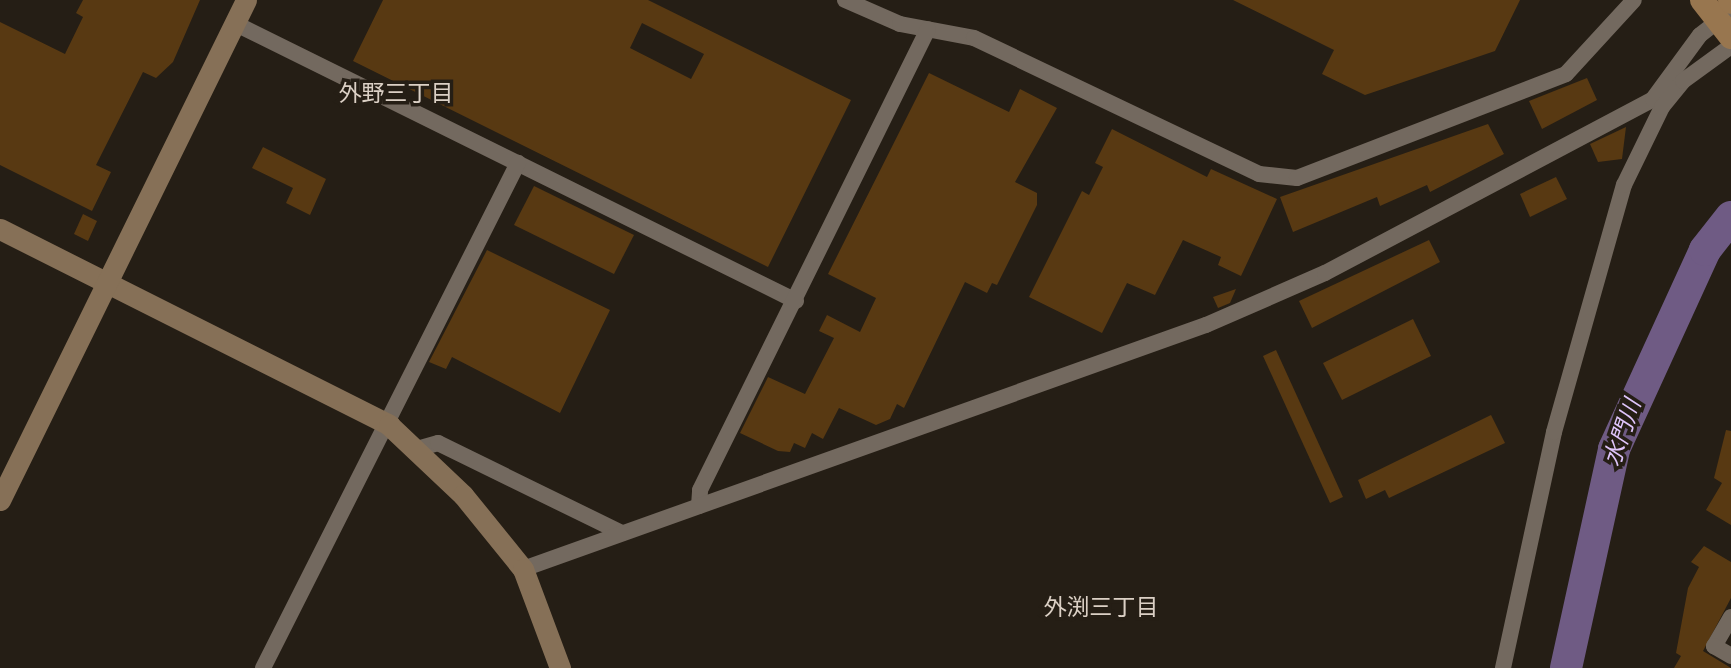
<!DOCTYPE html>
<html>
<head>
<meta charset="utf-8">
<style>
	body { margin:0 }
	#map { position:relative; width:1731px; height:668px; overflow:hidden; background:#251e15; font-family:Signika,"Noto Sans JP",sans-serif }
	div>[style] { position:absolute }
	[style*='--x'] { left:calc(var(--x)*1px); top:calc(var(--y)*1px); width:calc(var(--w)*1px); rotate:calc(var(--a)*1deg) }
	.river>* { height:32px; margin:-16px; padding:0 16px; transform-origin:16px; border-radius:16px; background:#6f5b84 }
	.building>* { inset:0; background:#583912 }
	.street>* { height:16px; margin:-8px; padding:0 8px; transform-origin:8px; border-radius:8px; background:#73695f }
	.secondary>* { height:21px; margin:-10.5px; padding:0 10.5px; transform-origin:10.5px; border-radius:10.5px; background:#867057 }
	.primary>* { height:24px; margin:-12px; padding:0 12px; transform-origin:12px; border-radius:12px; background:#98764f }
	span { translate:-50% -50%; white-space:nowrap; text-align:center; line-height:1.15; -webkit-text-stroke:7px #251e15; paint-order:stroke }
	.neighbourhood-label { font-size:23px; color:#dbd0c5 }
	.water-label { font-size:23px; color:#dfc5fb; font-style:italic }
</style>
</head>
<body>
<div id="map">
	<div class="river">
		<div style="--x:1566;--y:668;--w:224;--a:-77.6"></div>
		<div style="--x:1614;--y:449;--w:219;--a:-65.4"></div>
		<div style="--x:1705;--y:250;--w:42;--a:-51.8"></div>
	</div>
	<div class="building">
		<div style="clip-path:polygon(83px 0,200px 0,173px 62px,156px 78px,143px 72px,96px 165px,111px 172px,92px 211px,0 165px,0 22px,65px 54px,83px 17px,76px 13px)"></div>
		<div style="clip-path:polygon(evenodd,383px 0,648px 0,851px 100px,768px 267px,353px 61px,383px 0,642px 23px,704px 54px,691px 79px,630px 48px,642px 23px)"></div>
		<div style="clip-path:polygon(1233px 0,1520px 0,1495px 51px,1365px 95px,1322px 74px,1334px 50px)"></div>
		<div style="clip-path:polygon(929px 73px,1009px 112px,1020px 89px,1057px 108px,1015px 182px,1037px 193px,1037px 205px,997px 285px,992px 283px,987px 293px,965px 282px,904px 408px,897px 404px,890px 419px,876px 425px,839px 408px,823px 439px,812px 433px,805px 448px,794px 443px,790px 452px,778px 451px,740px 433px,768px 377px,805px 394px,834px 338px,819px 331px,827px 315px,860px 332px,876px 298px,828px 274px)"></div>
		<div style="clip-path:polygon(1587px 78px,1597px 100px,1542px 129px,1529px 101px)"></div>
		<div style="clip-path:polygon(1488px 124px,1504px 154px,1430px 192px,1427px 185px,1380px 206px,1377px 197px,1293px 232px,1280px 197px)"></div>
		<div style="clip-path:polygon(1626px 127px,1622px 159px,1598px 162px,1590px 144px)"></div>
		<div style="clip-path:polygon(1112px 129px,1207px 177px,1211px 169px,1277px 199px,1241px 276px,1218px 265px,1221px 257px,1183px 240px,1155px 295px,1127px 283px,1102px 333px,1029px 297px,1082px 191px,1089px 195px,1103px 167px,1095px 163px)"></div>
		<div style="clip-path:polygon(263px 147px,326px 179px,310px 215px,286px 203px,293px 188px,252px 168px)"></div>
		<div style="clip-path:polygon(1556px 177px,1567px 199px,1530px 217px,1520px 194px)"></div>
		<div style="clip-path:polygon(534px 186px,634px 235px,614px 274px,514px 225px)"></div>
		<div style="clip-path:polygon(83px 214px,97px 221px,88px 241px,74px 234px)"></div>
		<div style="clip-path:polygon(1429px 240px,1440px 262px,1312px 328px,1299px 301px)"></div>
		<div style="clip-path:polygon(487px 250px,610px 310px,560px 413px,452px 357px,446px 369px,429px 362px)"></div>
		<div style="clip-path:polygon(1236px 289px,1230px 303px,1218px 308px,1213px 297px)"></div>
		<div style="clip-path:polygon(1413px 319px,1431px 356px,1342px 400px,1323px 363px)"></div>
		<div style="clip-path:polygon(1276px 350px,1343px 497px,1330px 503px,1263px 356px)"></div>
		<div style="clip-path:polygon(1491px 415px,1505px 443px,1389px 498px,1385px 490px,1366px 499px,1358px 480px)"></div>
		<div style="clip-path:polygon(1726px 430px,1731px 431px,1731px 525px,1706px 510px,1722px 483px,1714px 478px)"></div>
		<div style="clip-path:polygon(1704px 546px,1731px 562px,1731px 598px,1703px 651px,1731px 668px,1674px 668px,1681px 656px,1676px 653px,1688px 588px,1699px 567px,1691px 562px)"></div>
	</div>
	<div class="street">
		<div style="--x:845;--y:0;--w:60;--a:23.6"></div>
		<div style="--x:900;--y:24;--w:75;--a:10.7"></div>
		<div style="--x:974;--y:38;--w:316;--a:25.5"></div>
		<div style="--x:1259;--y:174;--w:38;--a:6"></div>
		<div style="--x:1297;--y:178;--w:288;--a:-21.1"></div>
		<div style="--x:1566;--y:74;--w:100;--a:-47.4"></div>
		<div style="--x:234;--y:23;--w:627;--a:26.32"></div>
		<div style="--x:417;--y:449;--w:22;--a:-16"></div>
		<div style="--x:438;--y:443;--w:205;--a:26.1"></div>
		<div style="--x:699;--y:506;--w:16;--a:-86"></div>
		<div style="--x:700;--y:490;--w:514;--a:-63.68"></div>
		<div style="--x:523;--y:569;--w:725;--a:-19.66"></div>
		<div style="--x:1206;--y:325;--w:130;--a:-23.6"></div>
		<div style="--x:1325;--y:273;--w:371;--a:-27.9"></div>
		<div style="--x:1653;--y:99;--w:79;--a:-53.7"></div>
		<div style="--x:1700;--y:35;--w:33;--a:-38"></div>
		<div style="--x:1731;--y:617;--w:34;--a:120"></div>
		<div style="--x:1714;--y:646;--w:20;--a:30"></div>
		<div style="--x:263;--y:668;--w:566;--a:-63.21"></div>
		<div style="--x:1503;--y:668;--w:241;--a:-77.8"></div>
		<div style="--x:1554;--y:432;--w:257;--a:-74.2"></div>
		<div style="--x:1624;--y:185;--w:87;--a:-64"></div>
		<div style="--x:1662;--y:107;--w:33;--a:-51"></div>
		<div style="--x:1683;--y:81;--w:59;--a:-36.1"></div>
	</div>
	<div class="secondary">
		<div style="--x:0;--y:229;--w:436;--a:26.7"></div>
		<div style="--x:389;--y:425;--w:102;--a:43.4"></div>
		<div style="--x:463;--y:495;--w:95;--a:51"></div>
		<div style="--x:523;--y:569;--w:106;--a:69.5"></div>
		<div style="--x:0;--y:500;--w:557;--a:-63.8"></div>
	</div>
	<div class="primary">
		<div style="--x:1702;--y:0;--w:47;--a:51.9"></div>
		<div style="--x:1730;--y:0;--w:2;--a:63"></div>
	</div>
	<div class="neighbourhood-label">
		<span style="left:396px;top:94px">外野三丁目</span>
		<span style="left:1101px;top:608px">外渕三丁目</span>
	</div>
	<div class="water-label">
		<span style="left:1623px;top:433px;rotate:-71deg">水門川</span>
	</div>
</div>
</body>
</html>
